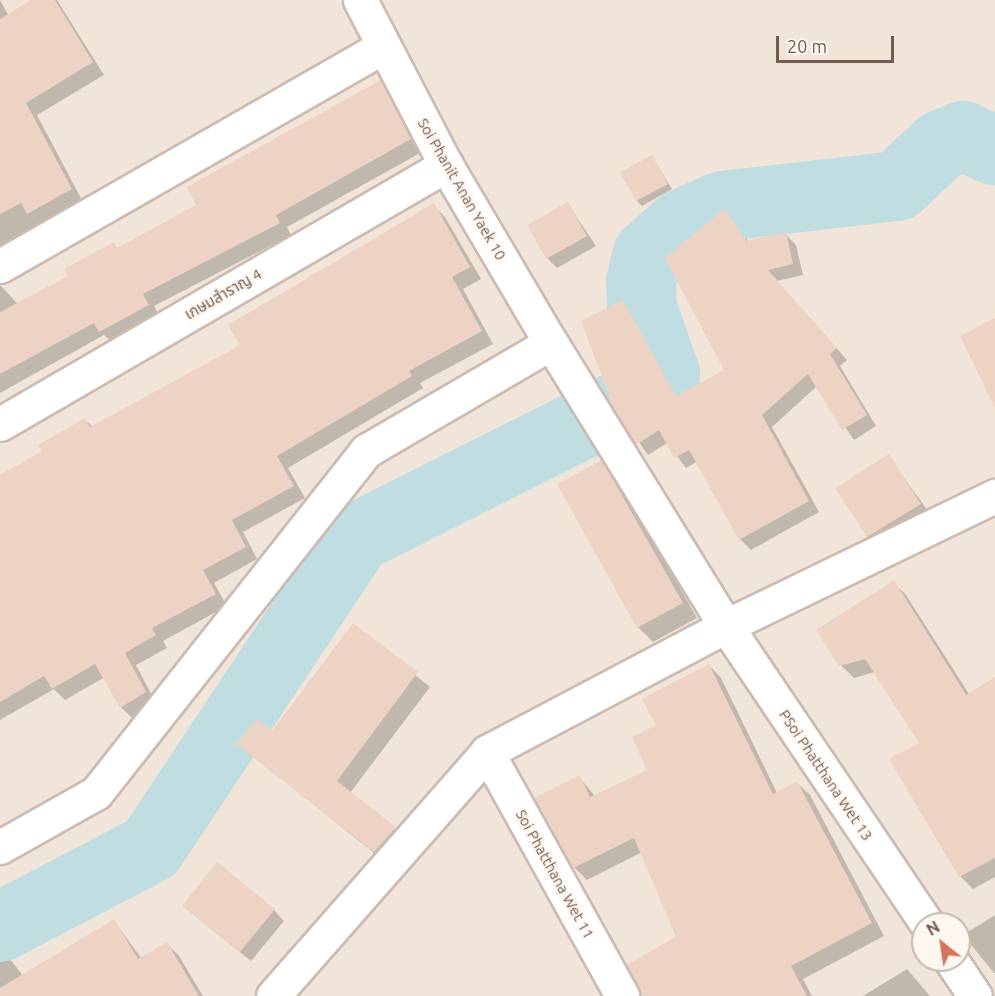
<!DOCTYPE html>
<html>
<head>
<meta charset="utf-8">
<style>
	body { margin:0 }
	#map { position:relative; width:995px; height:996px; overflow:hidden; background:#faf3ea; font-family:Ubuntu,"Noto Sans Thai",sans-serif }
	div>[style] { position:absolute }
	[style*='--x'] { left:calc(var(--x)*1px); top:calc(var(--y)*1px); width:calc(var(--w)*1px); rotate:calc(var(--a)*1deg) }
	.residential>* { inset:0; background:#f1e5d9 }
	.shadow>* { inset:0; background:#0003 }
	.river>* { height:70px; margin:-35px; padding:0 35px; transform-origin:35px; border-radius:35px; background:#c0dee2 }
	.building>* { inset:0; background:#ecd3c4 }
	.roads { filter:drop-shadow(2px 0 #cbbbb1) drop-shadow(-2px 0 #cbbbb1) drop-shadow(0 2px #cbbbb1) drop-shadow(0 -2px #cbbbb1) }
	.minor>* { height:33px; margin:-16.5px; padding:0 16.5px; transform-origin:16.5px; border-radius:16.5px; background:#fff }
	span { translate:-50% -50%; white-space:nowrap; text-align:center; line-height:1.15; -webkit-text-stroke:5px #fdf7f0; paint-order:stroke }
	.street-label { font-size:15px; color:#725b50 }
	.north { position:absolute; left:911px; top:912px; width:60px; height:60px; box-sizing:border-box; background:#fdf7f0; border:2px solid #c5b9b0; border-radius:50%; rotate:330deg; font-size:16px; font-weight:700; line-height:24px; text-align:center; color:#725b50 }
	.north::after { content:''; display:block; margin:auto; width:21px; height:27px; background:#d5755e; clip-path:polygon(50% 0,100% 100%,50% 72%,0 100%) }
	.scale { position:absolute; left:776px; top:36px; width:118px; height:27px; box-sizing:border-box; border:3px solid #725b50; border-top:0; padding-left:8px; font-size:18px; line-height:21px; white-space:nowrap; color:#725b50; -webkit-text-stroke:4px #fdf7f0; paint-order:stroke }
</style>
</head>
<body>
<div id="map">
	<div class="residential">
		<div style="clip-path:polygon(evenodd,0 0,995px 0,995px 996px,0 996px,0 0,923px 924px,959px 924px,959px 960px,923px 960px,923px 924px)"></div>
	</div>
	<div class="shadow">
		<div style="clip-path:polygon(0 0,9px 16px,34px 0,57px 0,104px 75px,37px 115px,83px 202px,0 246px)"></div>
		<div style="clip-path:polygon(381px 82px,393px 94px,422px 152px,287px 227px,291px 235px,154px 306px,160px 317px,113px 343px,104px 335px,0 393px,0 285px,18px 304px,70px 276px,114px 244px,118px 249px,198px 206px)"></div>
		<div style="clip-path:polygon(652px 157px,672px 189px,642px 206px,637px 201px)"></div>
		<div style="clip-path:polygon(568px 204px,596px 246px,557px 268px,547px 258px)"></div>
		<div style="clip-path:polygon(433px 205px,445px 217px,481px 279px,463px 289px,493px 344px,420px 383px,423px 388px,288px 468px,305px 498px,243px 532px,257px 559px,214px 583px,227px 606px,163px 641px,167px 648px,136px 665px,157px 705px,133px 719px,121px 707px,105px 677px,65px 700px,54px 689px,0 720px,0 477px,44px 452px,85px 420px,93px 427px,242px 346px)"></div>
		<div style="clip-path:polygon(724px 211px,749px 242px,785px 234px,796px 245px,803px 275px,777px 281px,847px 360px,840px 366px,876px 426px,854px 440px,817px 386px,772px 427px,819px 512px,751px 550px,740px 539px,698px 461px,686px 468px,667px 443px,648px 455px,615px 408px,623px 302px,634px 313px,680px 396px,726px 371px)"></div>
		<div style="clip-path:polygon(888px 456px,931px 515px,879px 547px,868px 536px)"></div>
		<div style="clip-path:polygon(601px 462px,617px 477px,697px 618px,653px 642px,638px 627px)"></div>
		<div style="clip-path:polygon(893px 582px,906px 595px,969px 694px,995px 678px,995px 877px,973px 889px,960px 876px,921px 744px,875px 672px,854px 678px,841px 665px)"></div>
		<div style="clip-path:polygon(354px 626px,430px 687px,350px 793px,408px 841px,388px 864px,238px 744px,273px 733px)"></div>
		<div style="clip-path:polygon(709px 665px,721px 678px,777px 793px,797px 783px,810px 795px,884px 936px,803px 979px,812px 996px,644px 996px,678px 937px,642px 852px,587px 880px,574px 867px,579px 777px,595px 796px,649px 770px,658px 726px)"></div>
		<div style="clip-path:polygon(274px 910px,284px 921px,251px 961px,195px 916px)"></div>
		<div style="clip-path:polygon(995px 915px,995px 973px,994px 973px,963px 935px)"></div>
		<div style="clip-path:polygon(114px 921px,142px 959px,167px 944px,179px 956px,203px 996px,0 996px,0 953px,4px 951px,23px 976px)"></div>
		<div style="clip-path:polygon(907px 969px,930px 996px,863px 996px)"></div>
	</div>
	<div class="river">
		<div style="--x:0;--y:927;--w:170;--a:-27.6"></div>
		<div style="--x:151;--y:848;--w:374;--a:-56.4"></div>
		<div style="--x:358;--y:537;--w:313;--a:-26.7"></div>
		<div style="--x:638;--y:396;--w:35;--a:-39"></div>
		<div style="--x:665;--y:374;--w:70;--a:-109.2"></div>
		<div style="--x:642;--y:308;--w:26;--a:-92"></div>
		<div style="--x:641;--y:282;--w:29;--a:-76"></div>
		<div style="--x:648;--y:254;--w:45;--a:-41.4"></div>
		<div style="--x:682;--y:224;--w:44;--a:-24.2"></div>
		<div style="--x:722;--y:206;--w:176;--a:-6.5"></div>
		<div style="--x:897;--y:186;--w:60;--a:-43"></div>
		<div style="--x:941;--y:145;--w:24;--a:-22"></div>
		<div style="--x:963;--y:136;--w:35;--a:24"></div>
	</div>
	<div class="building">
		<div style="clip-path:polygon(31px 0,55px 0,93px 62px,26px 103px,72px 189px,27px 214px,21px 203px,0 214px,0 19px)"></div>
		<div style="clip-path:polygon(381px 80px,411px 139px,276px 215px,280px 223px,143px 294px,149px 305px,99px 332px,94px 323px,0 374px,0 312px,68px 276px,64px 269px,114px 242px,117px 248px,196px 205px,187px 187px)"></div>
		<div style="clip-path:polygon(652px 155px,668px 184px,636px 201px,620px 172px)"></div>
		<div style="clip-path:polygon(568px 202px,587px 236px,546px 259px,527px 225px)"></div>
		<div style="clip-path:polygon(434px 203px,470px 267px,452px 277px,482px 331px,409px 371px,412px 376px,277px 456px,294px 486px,232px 520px,246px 547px,203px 570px,216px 594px,152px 628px,156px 635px,125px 653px,146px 692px,120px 708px,95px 664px,52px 689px,44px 676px,0 702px,0 475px,42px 451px,38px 445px,85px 418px,90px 427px,240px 345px,228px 325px)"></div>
		<div style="clip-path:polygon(724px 209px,747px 241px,786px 232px,793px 264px,768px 270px,837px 348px,830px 354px,867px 415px,842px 430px,808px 374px,762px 415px,809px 501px,739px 540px,689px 450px,674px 458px,659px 430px,636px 445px,614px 409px,581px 321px,623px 300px,676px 396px,724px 370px,665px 258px)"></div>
		<div style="clip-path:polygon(995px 318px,995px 408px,960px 336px)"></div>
		<div style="clip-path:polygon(889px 454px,921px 504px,867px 537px,835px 488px)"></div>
		<div style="clip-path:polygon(602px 460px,683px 603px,637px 628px,557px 484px)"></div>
		<div style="clip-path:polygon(894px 580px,966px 695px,995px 677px,995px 858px,959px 877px,889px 759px,919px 743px,865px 659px,839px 666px,816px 630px)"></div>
		<div style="clip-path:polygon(353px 623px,418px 672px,337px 781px,396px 827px,374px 852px,236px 744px,257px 719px,272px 731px)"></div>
		<div style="clip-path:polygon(709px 664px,773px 794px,797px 781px,872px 923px,791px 966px,807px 996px,642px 996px,626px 965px,676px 937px,634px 838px,573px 868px,534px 798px,580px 775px,590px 797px,647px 770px,632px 737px,656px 725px,642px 699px)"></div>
		<div style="clip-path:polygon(217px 862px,275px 909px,240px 952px,182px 906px)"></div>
		<div style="clip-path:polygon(114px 919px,138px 959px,167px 942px,199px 996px,0 996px,0 988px)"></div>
	</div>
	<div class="roads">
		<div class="minor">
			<div style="--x:360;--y:0;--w:186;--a:62.5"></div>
			<div style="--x:446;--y:165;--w:207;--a:59.5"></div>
			<div style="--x:551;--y:343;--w:333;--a:58.3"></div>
			<div style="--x:726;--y:626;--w:359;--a:56"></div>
			<div style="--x:0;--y:266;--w:440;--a:-29.8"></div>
			<div style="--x:0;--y:424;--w:516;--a:-30.14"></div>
			<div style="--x:487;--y:752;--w:279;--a:61"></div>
			<div style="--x:0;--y:847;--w:110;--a:-29.4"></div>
			<div style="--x:96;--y:793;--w:436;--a:-51.7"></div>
			<div style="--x:366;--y:451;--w:214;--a:-30.3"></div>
			<div style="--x:951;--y:960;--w:43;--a:56.3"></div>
			<div style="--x:273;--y:996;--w:325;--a:-48.7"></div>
			<div style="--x:487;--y:752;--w:270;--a:-27.8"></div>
			<div style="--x:726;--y:626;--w:299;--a:-25.8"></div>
		</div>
	</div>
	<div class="street-label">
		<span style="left:462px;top:189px;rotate:60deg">Soi Phanit Anan Yaek 10</span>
		<span style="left:223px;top:294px;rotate:-30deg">เกษมสำราญ 4</span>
		<span style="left:826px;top:775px;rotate:56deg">PSoi Phatthana Wet 13</span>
		<span style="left:555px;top:874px;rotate:61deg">Soi Phatthana Wet 11</span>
	</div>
	<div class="north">N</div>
	<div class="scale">20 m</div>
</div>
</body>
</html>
